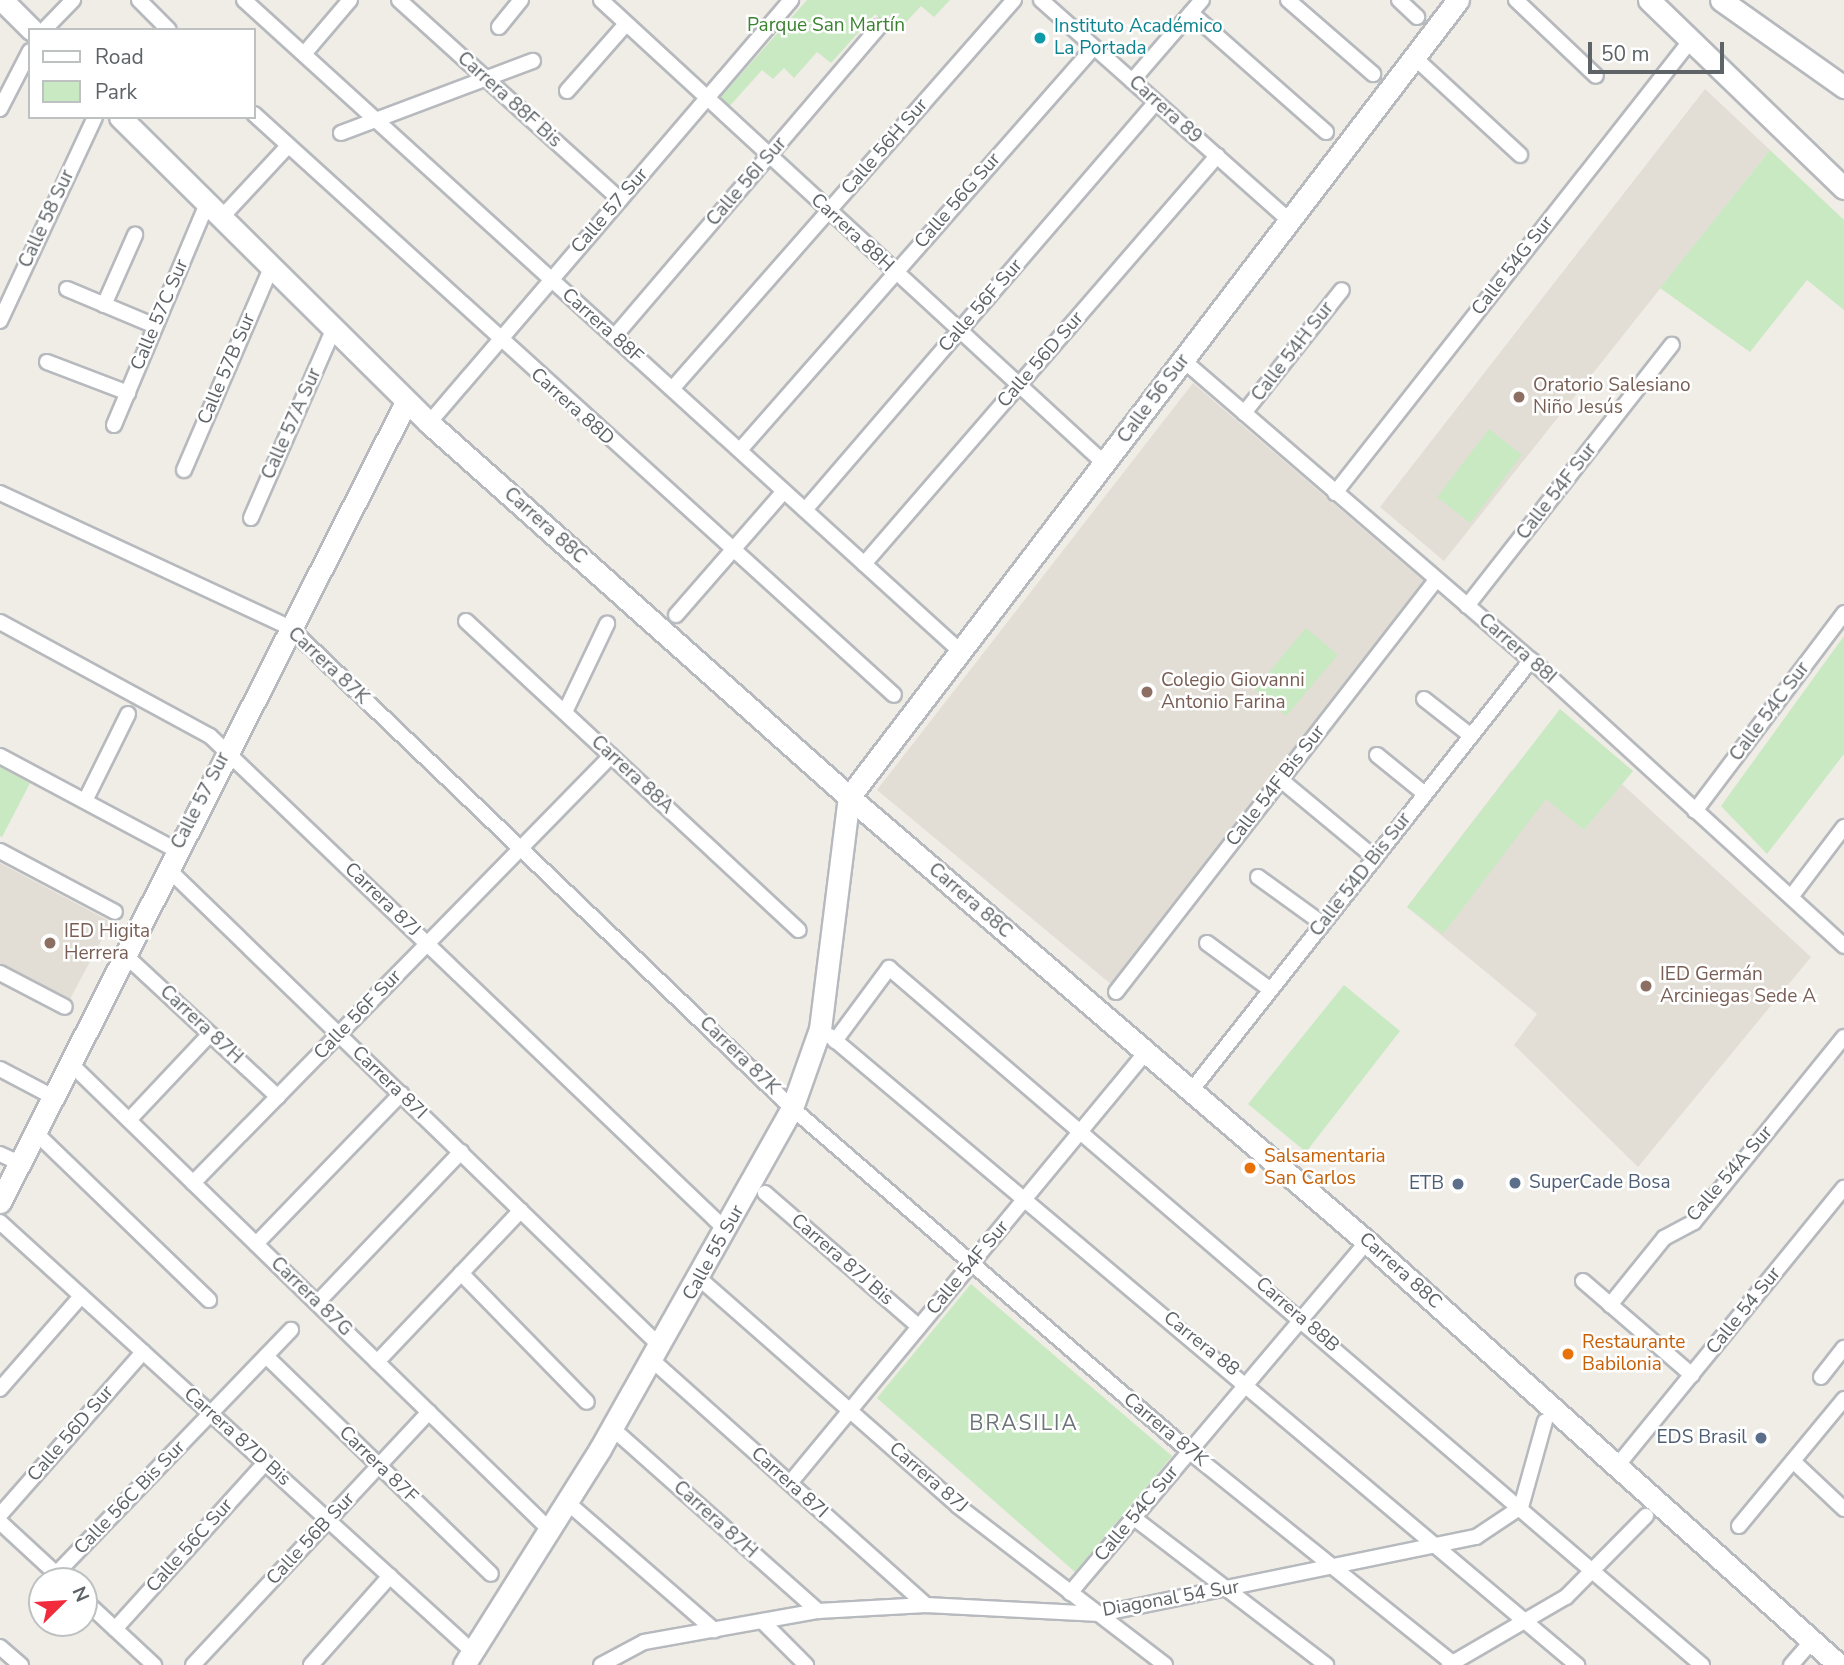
<!DOCTYPE html>
<html>
<head>
<meta charset="utf-8">
<style>
	body { margin:0 }
	#map { position:relative; width:1844px; height:1665px; overflow:hidden; background:#f0ece6; font-family:"Nunito Sans",sans-serif }
	div>[style] { position:absolute }
	[style*='--x'] { left:calc(var(--x)*1px); top:calc(var(--y)*1px); width:calc(var(--w)*1px); rotate:calc(var(--a)*1deg) }
	.education>* { inset:0; background:#e2ded6 }
	.green>* { inset:0; background:#c8e9c1 }
	.roads { filter:drop-shadow(2px 0 #b6b9bd) drop-shadow(-2px 0 #b6b9bd) drop-shadow(0 2px #b6b9bd) drop-shadow(0 -2px #b6b9bd) }
	.street>* { height:14px; margin:-7px; padding:0 7px; transform-origin:7px; border-radius:7px; background:#fff }
	.secondary>* { height:21px; margin:-10.5px; padding:0 10.5px; transform-origin:10.5px; border-radius:10.5px; background:#fff }
	.dots>* { width:19px; height:19px; translate:-50% -50%; box-sizing:border-box; border:4px solid #fff; border-radius:50% }
	span { translate:-50% -50%; white-space:nowrap; text-align:center; line-height:1.15; -webkit-text-stroke:5px #fff; paint-order:stroke }
	.park-label { font-size:19px; color:#3a8230 }
	.culture-label { font-size:19px; color:#0d838f }
	.left { translate:0 -50%; text-align:left }
	.street-label { font-size:19px; color:#5d6367 }
	.education-label { font-size:19px; color:#785e54 }
	.food-label { font-size:19px; color:#c56008 }
	.service-label { font-size:19px; color:#4e5e75 }
	.right { translate:-100% -50%; text-align:right }
	.neighbourhood-label { font-size:21px; color:#6e7579; letter-spacing:2px }
	.legend { position:absolute; left:28px; top:28px; width:228px; height:91px; box-sizing:border-box; background:#fff; border:2px solid #bec1c2; margin:0; padding:9px 12px; list-style:none; font-size:21px; color:#5d6367 }
	.legend li { display:flex; align-items:center; gap:14px; height:35px }
	.legend b { width:35px; border:2px solid #bec1c2 }
	.north { position:absolute; left:28px; top:1567px; width:70px; height:70px; box-sizing:border-box; background:#fff; border:2px solid #bec1c2; border-radius:50%; rotate:66deg; font-size:19px; font-weight:700; line-height:28px; text-align:center; color:#5d6367 }
	.north::after { content:''; display:block; margin:auto; width:24px; height:32px; background:#f12a3c; clip-path:polygon(50% 0,100% 100%,50% 72%,0 100%) }
	.scale { position:absolute; left:1588px; top:42px; width:136px; height:32px; box-sizing:border-box; border:4px solid #5d6367; border-top:0; padding-left:9px; font-size:21px; line-height:24px; white-space:nowrap; color:#5d6367; -webkit-text-stroke:5px #fff; paint-order:stroke }
</style>
</head>
<body>
<div id="map">
	<div class="education">
		<div style="clip-path:polygon(1705px 89px,1770px 150px,1444px 561px,1380px 507px)"></div>
		<div style="clip-path:polygon(1193px 383px,1426px 583px,1112px 985px,877px 790px)"></div>
		<div style="clip-path:polygon(1512px 770px,1584px 830px,1622px 784px,1811px 957px,1638px 1167px,1514px 1045px,1537px 1014px,1407px 907px)"></div>
		<div style="clip-path:polygon(0 863px,111px 922px,69px 1001px,0 965px)"></div>
	</div>
	<div class="green">
		<div style="clip-path:polygon(807px 0,950px 0,934px 17px,921px 6px,896px 33px,875px 14px,831px 63px,817px 52px,794px 78px,784px 68px,773px 79px,762px 70px,727px 109px,718px 100px)"></div>
		<div style="clip-path:polygon(1770px 150px,1844px 220px,1844px 310px,1807px 280px,1750px 352px,1660px 288px)"></div>
		<div style="clip-path:polygon(1489px 429px,1522px 455px,1470px 523px,1437px 497px)"></div>
		<div style="clip-path:polygon(1306px 628px,1338px 655px,1286px 716px,1255px 689px)"></div>
		<div style="clip-path:polygon(1844px 636px,1844px 754px,1767px 854px,1721px 806px)"></div>
		<div style="clip-path:polygon(1560px 709px,1633px 771px,1584px 830px,1546px 799px,1443px 934px,1407px 907px)"></div>
		<div style="clip-path:polygon(0 767px,30px 783px,2px 837px,0 836px)"></div>
		<div style="clip-path:polygon(1344px 985px,1400px 1031px,1306px 1152px,1248px 1104px)"></div>
		<div style="clip-path:polygon(971px 1284px,1172px 1456px,1075px 1572px,877px 1398px)"></div>
	</div>
	<div class="roads">
		<div class="street">
			<div style="--x:139;--y:0;--w:42;--a:45"></div>
			<div style="--x:244;--y:0;--w:969;--a:42.28"></div>
			<div style="--x:399;--y:0;--w:298;--a:42.1"></div>
			<div style="--x:601;--y:0;--w:684;--a:42.63"></div>
			<div style="--x:1041;--y:0;--w:333;--a:41.6"></div>
			<div style="--x:1288;--y:0;--w:113;--a:41"></div>
			<div style="--x:1399;--y:0;--w:25;--a:43"></div>
			<div style="--x:1516;--y:0;--w:110;--a:43.5"></div>
			<div style="--x:1191;--y:13;--w:180;--a:41.4"></div>
			<div style="--x:499;--y:27;--w:35;--a:-51"></div>
			<div style="--x:44;--y:30;--w:42;--a:-46"></div>
			<div style="--x:304;--y:54;--w:71;--a:-49.6"></div>
			<div style="--x:1415;--y:58;--w:143;--a:42.7"></div>
			<div style="--x:1132;--y:81;--w:107;--a:-49.2"></div>
			<div style="--x:567;--y:91;--w:89;--a:-48.6"></div>
			<div style="--x:0;--y:109;--w:65;--a:-62.7"></div>
			<div style="--x:254;--y:114;--w:864;--a:42.23"></div>
			<div style="--x:341;--y:133;--w:205;--a:-20.6"></div>
			<div style="--x:221;--y:218;--w:97;--a:-47.1"></div>
			<div style="--x:67;--y:289;--w:95;--a:22.8"></div>
			<div style="--x:104;--y:305;--w:77;--a:-66.1"></div>
			<div style="--x:0;--y:321;--w:225;--a:-65"></div>
			<div style="--x:614;--y:337;--w:408;--a:-49.5"></div>
			<div style="--x:1183;--y:360;--w:459;--a:40.8"></div>
			<div style="--x:1531;--y:660;--w:424;--a:42.4"></div>
			<div style="--x:47;--y:362;--w:87;--a:20.9"></div>
			<div style="--x:672;--y:389;--w:518;--a:-48.68"></div>
			<div style="--x:1244;--y:413;--w:157;--a:-51.5"></div>
			<div style="--x:429;--y:423;--w:557;--a:-49.44"></div>
			<div style="--x:114;--y:425;--w:240;--a:-67.2"></div>
			<div style="--x:740;--y:450;--w:536;--a:-48.7"></div>
			<div style="--x:184;--y:470;--w:220;--a:-66.7"></div>
			<div style="--x:0;--y:493;--w:319;--a:24.9"></div>
			<div style="--x:289;--y:627;--w:696;--a:43.72"></div>
			<div style="--x:792;--y:1108;--w:526;--a:40.84"></div>
			<div style="--x:1190;--y:1452;--w:340;--a:38.8"></div>
			<div style="--x:1335;--y:493;--w:576;--a:-51.84"></div>
			<div style="--x:805;--y:510;--w:538;--a:-49.29"></div>
			<div style="--x:251;--y:518;--w:205;--a:-66.4"></div>
			<div style="--x:864;--y:564;--w:540;--a:-49.13"></div>
			<div style="--x:1467;--y:606;--w:332;--a:-51.9"></div>
			<div style="--x:676;--y:615;--w:164;--a:-48.9"></div>
			<div style="--x:466;--y:621;--w:454;--a:42.9"></div>
			<div style="--x:0;--y:622;--w:239;--a:28.5"></div>
			<div style="--x:210;--y:736;--w:714;--a:43.75"></div>
			<div style="--x:1424;--y:699;--w:60;--a:38.2"></div>
			<div style="--x:565;--y:712;--w:98;--a:-64.5"></div>
			<div style="--x:1377;--y:755;--w:62;--a:39.1"></div>
			<div style="--x:0;--y:756;--w:200;--a:28.1"></div>
			<div style="--x:1281;--y:780;--w:122;--a:39.7"></div>
			<div style="--x:85;--y:801;--w:97;--a:-63.7"></div>
			<div style="--x:1695;--y:811;--w:248;--a:-53"></div>
			<div style="--x:0;--y:851;--w:130;--a:27.9"></div>
			<div style="--x:167;--y:868;--w:687;--a:44.11"></div>
			<div style="--x:1258;--y:877;--w:80;--a:35.9"></div>
			<div style="--x:1791;--y:897;--w:88;--a:-52.9"></div>
			<div style="--x:1207;--y:943;--w:79;--a:36.3"></div>
			<div style="--x:124;--y:954;--w:210;--a:42.9"></div>
			<div style="--x:0;--y:973;--w:73;--a:27.6"></div>
			<div style="--x:1116;--y:992;--w:522;--a:-52.16"></div>
			<div style="--x:830;--y:1036;--w:977;--a:40.1"></div>
			<div style="--x:835;--y:1041;--w:91;--a:-53.5"></div>
			<div style="--x:889;--y:968;--w:1071;--a:40.61"></div>
			<div style="--x:70;--y:1063;--w:671;--a:44.22"></div>
			<div style="--x:0;--y:1069;--w:60;--a:27.8"></div>
			<div style="--x:1191;--y:1091;--w:549;--a:-51.73"></div>
			<div style="--x:129;--y:1120;--w:118;--a:-46.7"></div>
			<div style="--x:35;--y:1132;--w:242;--a:44"></div>
			<div style="--x:0;--y:1154;--w:21;--a:25"></div>
			<div style="--x:193;--y:1183;--w:598;--a:-45.61"></div>
			<div style="--x:765;--y:1193;--w:204;--a:41"></div>
			<div style="--x:0;--y:1222;--w:639;--a:42.27"></div>
			<div style="--x:256;--y:1244;--w:209;--a:-46"></div>
			<div style="--x:461;--y:1273;--w:180;--a:45.7"></div>
			<div style="--x:700;--y:1279;--w:344;--a:41.3"></div>
			<div style="--x:958;--y:1506;--w:261;--a:37.5"></div>
			<div style="--x:1583;--y:1281;--w:144;--a:40.8"></div>
			<div style="--x:317;--y:1303;--w:209;--a:-46.4"></div>
			<div style="--x:1610;--y:1305;--w:86;--a:-51.1"></div>
			<div style="--x:1664;--y:1238;--w:34;--a:-28"></div>
			<div style="--x:1694;--y:1222;--w:238;--a:-51"></div>
			<div style="--x:266;--y:1356;--w:313;--a:44.1"></div>
			<div style="--x:652;--y:1360;--w:368;--a:41.8"></div>
			<div style="--x:377;--y:1362;--w:209;--a:-46.5"></div>
			<div style="--x:1821;--y:1377;--w:37;--a:-52"></div>
			<div style="--x:0;--y:1389;--w:123;--a:-48.9"></div>
			<div style="--x:612;--y:1428;--w:276;--a:41.6"></div>
			<div style="--x:1793;--y:1461;--w:70;--a:43.3"></div>
			<div style="--x:1617;--y:1466;--w:359;--a:-50.8"></div>
			<div style="--x:790;--y:1483;--w:559;--a:-50.44"></div>
			<div style="--x:568;--y:1503;--w:194;--a:41"></div>
			<div style="--x:0;--y:1515;--w:217;--a:-48.7"></div>
			<div style="--x:1134;--y:1518;--w:242;--a:37.4"></div>
			<div style="--x:0;--y:1522;--w:87;--a:42.7"></div>
			<div style="--x:1739;--y:1526;--w:165;--a:-50.4"></div>
			<div style="--x:56;--y:1574;--w:339;--a:-46.1"></div>
			<div style="--x:1070;--y:1593;--w:460;--a:-49.8"></div>
			<div style="--x:84;--y:1600;--w:96;--a:42.9"></div>
			<div style="--x:763;--y:1622;--w:61;--a:45"></div>
			<div style="--x:115;--y:1629;--w:224;--a:-47.9"></div>
			<div style="--x:0;--y:1647;--w:28;--a:41"></div>
			<div style="--x:193;--y:1665;--w:346;--a:-47"></div>
			<div style="--x:311;--y:1665;--w:119;--a:-48.4"></div>
			<div style="--x:601;--y:1665;--w:49;--a:-28.1"></div>
			<div style="--x:644;--y:1642;--w:177;--a:-10.1"></div>
			<div style="--x:818;--y:1611;--w:108;--a:-3.2"></div>
			<div style="--x:926;--y:1605;--w:174;--a:3"></div>
			<div style="--x:1100;--y:1614;--w:384;--a:-11.6"></div>
			<div style="--x:1476;--y:1537;--w:54;--a:-33.7"></div>
			<div style="--x:1521;--y:1507;--w:89;--a:-74.4"></div>
			<div style="--x:1449;--y:1665;--w:135;--a:-30.2"></div>
			<div style="--x:1566;--y:1597;--w:114;--a:-45.4"></div>
			<div style="--x:1791;--y:1665;--w:32;--a:-49"></div>
		</div>
		<div class="secondary">
			<div style="--x:2;--y:0;--w:42;--a:45"></div>
			<div style="--x:1649;--y:0;--w:271;--a:44"></div>
			<div style="--x:1721;--y:0;--w:151;--a:35.3"></div>
			<div style="--x:120;--y:117;--w:435;--a:44.7"></div>
			<div style="--x:429;--y:423;--w:562;--a:41.68"></div>
			<div style="--x:849;--y:797;--w:683;--a:40.66"></div>
			<div style="--x:1367;--y:1242;--w:634;--a:41.87"></div>
			<div style="--x:849;--y:797;--w:1003;--a:-52.62"></div>
			<div style="--x:0;--y:1202;--w:897;--a:-63.09"></div>
			<div style="--x:464;--y:1665;--w:255;--a:-57.8"></div>
			<div style="--x:600;--y:1449;--w:391;--a:-60.6"></div>
			<div style="--x:792;--y:1108;--w:84;--a:-70.5"></div>
			<div style="--x:820;--y:1029;--w:234;--a:-82.9"></div>
		</div>
	</div>
	<div class="dots">
		<div style="left:1040px;top:38px;background:#0f9aa8"></div>
		<div style="left:1519px;top:397px;background:#8d6e63"></div>
		<div style="left:1147px;top:692px;background:#8d6e63"></div>
		<div style="left:50px;top:943px;background:#8d6e63"></div>
		<div style="left:1646px;top:986px;background:#8d6e63"></div>
		<div style="left:1250px;top:1168px;background:#e8710a"></div>
		<div style="left:1515px;top:1183px;background:#5c6f8a"></div>
		<div style="left:1458px;top:1184px;background:#5c6f8a"></div>
		<div style="left:1568px;top:1354px;background:#e8710a"></div>
		<div style="left:1761px;top:1438px;background:#5c6f8a"></div>
	</div>
	<div class="park-label">
		<span style="left:826px;top:26px">Parque San Martín</span>
	</div>
	<div class="culture-label">
		<span class="left" style="left:1054px;top:38px">Instituto Académico<br>La Portada</span>
	</div>
	<div class="street-label">
		<span style="left:509px;top:100px;rotate:42deg">Carrera 88F Bis</span>
		<span style="left:1165px;top:110px;rotate:42deg">Carrera 89</span>
		<span style="left:885px;top:147px;rotate:-49deg">Calle 56H Sur</span>
		<span style="left:747px;top:182px;rotate:-49deg">Calle 56I Sur</span>
		<span style="left:958px;top:201px;rotate:-49deg">Calle 56G Sur</span>
		<span style="left:610px;top:211px;rotate:-49deg">Calle 57 Sur</span>
		<span style="left:47px;top:219px;rotate:-65deg">Calle 58 Sur</span>
		<span style="left:852px;top:233px;rotate:43deg">Carrera 88H</span>
		<span style="left:1513px;top:266px;rotate:-52deg">Calle 54G Sur</span>
		<span style="left:981px;top:306px;rotate:-49deg">Calle 56F Sur</span>
		<span style="left:160px;top:315px;rotate:-67deg">Calle 57C Sur</span>
		<span style="left:602px;top:326px;rotate:42deg">Carrera 88F</span>
		<span style="left:1293px;top:352px;rotate:-52deg">Calle 54H Sur</span>
		<span style="left:1041px;top:360px;rotate:-49deg">Calle 56D Sur</span>
		<span style="left:227px;top:369px;rotate:-67deg">Calle 57B Sur</span>
		<span style="left:1154px;top:399px;rotate:-53deg">Calle 56 Sur</span>
		<span style="left:572px;top:407px;rotate:42deg">Carrera 88D</span>
		<span style="left:292px;top:424px;rotate:-66deg">Calle 57A Sur</span>
		<span style="left:1557px;top:492px;rotate:-52deg">Calle 54F Sur</span>
		<span style="left:545px;top:526px;rotate:42deg">Carrera 88C</span>
		<span style="left:1517px;top:649px;rotate:41deg">Carrera 88I</span>
		<span style="left:328px;top:666px;rotate:43deg">Carrera 87K</span>
		<span style="left:1770px;top:712px;rotate:-53deg">Calle 54C Sur</span>
		<span style="left:632px;top:775px;rotate:43deg">Carrera 88A</span>
		<span style="left:1276px;top:786px;rotate:-52deg">Calle 54F Bis Sur</span>
		<span style="left:201px;top:801px;rotate:-63deg">Calle 57 Sur</span>
		<span style="left:1361px;top:875px;rotate:-52deg">Calle 54D Bis Sur</span>
		<span style="left:382px;top:900px;rotate:44deg">Carrera 87J</span>
		<span style="left:970px;top:901px;rotate:41deg">Carrera 88C</span>
		<span style="left:358px;top:1015px;rotate:-46deg">Calle 56F Sur</span>
		<span style="left:201px;top:1025px;rotate:43deg">Carrera 87H</span>
		<span style="left:739px;top:1056px;rotate:44deg">Carrera 87K</span>
		<span style="left:389px;top:1083px;rotate:44deg">Carrera 87I</span>
		<span style="left:1730px;top:1174px;rotate:-49deg">Calle 54A Sur</span>
		<span style="left:714px;top:1253px;rotate:-61deg">Calle 55 Sur</span>
		<span style="left:842px;top:1260px;rotate:41deg">Carrera 87J Bis</span>
		<span style="left:968px;top:1268px;rotate:-50deg">Calle 54F Sur</span>
		<span style="left:1400px;top:1271px;rotate:42deg">Carrera 88C</span>
		<span style="left:311px;top:1297px;rotate:44deg">Carrera 87G</span>
		<span style="left:1744px;top:1311px;rotate:-51deg">Calle 54 Sur</span>
		<span style="left:1297px;top:1315px;rotate:41deg">Carrera 88B</span>
		<span style="left:1201px;top:1344px;rotate:39deg">Carrera 88</span>
		<span style="left:1165px;top:1430px;rotate:40deg">Carrera 87K</span>
		<span style="left:71px;top:1434px;rotate:-49deg">Calle 56D Sur</span>
		<span style="left:237px;top:1437px;rotate:42deg">Carrera 87D Bis</span>
		<span style="left:378px;top:1465px;rotate:44deg">Carrera 87F</span>
		<span style="left:928px;top:1478px;rotate:41deg">Carrera 87J</span>
		<span style="left:789px;top:1483px;rotate:42deg">Carrera 87I</span>
		<span style="left:130px;top:1498px;rotate:-46deg">Calle 56C Bis Sur</span>
		<span style="left:1137px;top:1514px;rotate:-50deg">Calle 54C Sur</span>
		<span style="left:715px;top:1520px;rotate:42deg">Carrera 87H</span>
		<span style="left:311px;top:1539px;rotate:-47deg">Calle 56B Sur</span>
		<span style="left:190px;top:1546px;rotate:-48deg">Calle 56C Sur</span>
		<span style="left:1171px;top:1599px;rotate:-10deg">Diagonal 54 Sur</span>
	</div>
	<div class="education-label">
		<span class="left" style="left:1533px;top:397px">Oratorio Salesiano<br>Niño Jesús</span>
		<span class="left" style="left:1161px;top:692px">Colegio Giovanni<br>Antonio Farina</span>
		<span class="left" style="left:64px;top:943px">IED Higita<br>Herrera</span>
		<span class="left" style="left:1660px;top:986px">IED Germán<br>Arciniegas Sede A</span>
	</div>
	<div class="food-label">
		<span class="left" style="left:1264px;top:1168px">Salsamentaria<br>San Carlos</span>
		<span class="left" style="left:1582px;top:1354px">Restaurante<br>Babilonia</span>
	</div>
	<div class="service-label">
		<span class="left" style="left:1529px;top:1183px">SuperCade Bosa</span>
		<span class="right" style="left:1444px;top:1184px">ETB</span>
		<span class="right" style="left:1747px;top:1438px">EDS Brasil</span>
	</div>
	<div class="neighbourhood-label">
		<span style="left:1024px;top:1423px">BRASILIA</span>
	</div>
	<ul class="legend">
	<li><b style="height:9px;background:#fff"></b>Road</li>
	<li><b style="height:19px;background:#c8e9c1"></b>Park</li>
	</ul>
	<div class="north">N</div>
	<div class="scale">50 m</div>
</div>
</body>
</html>
